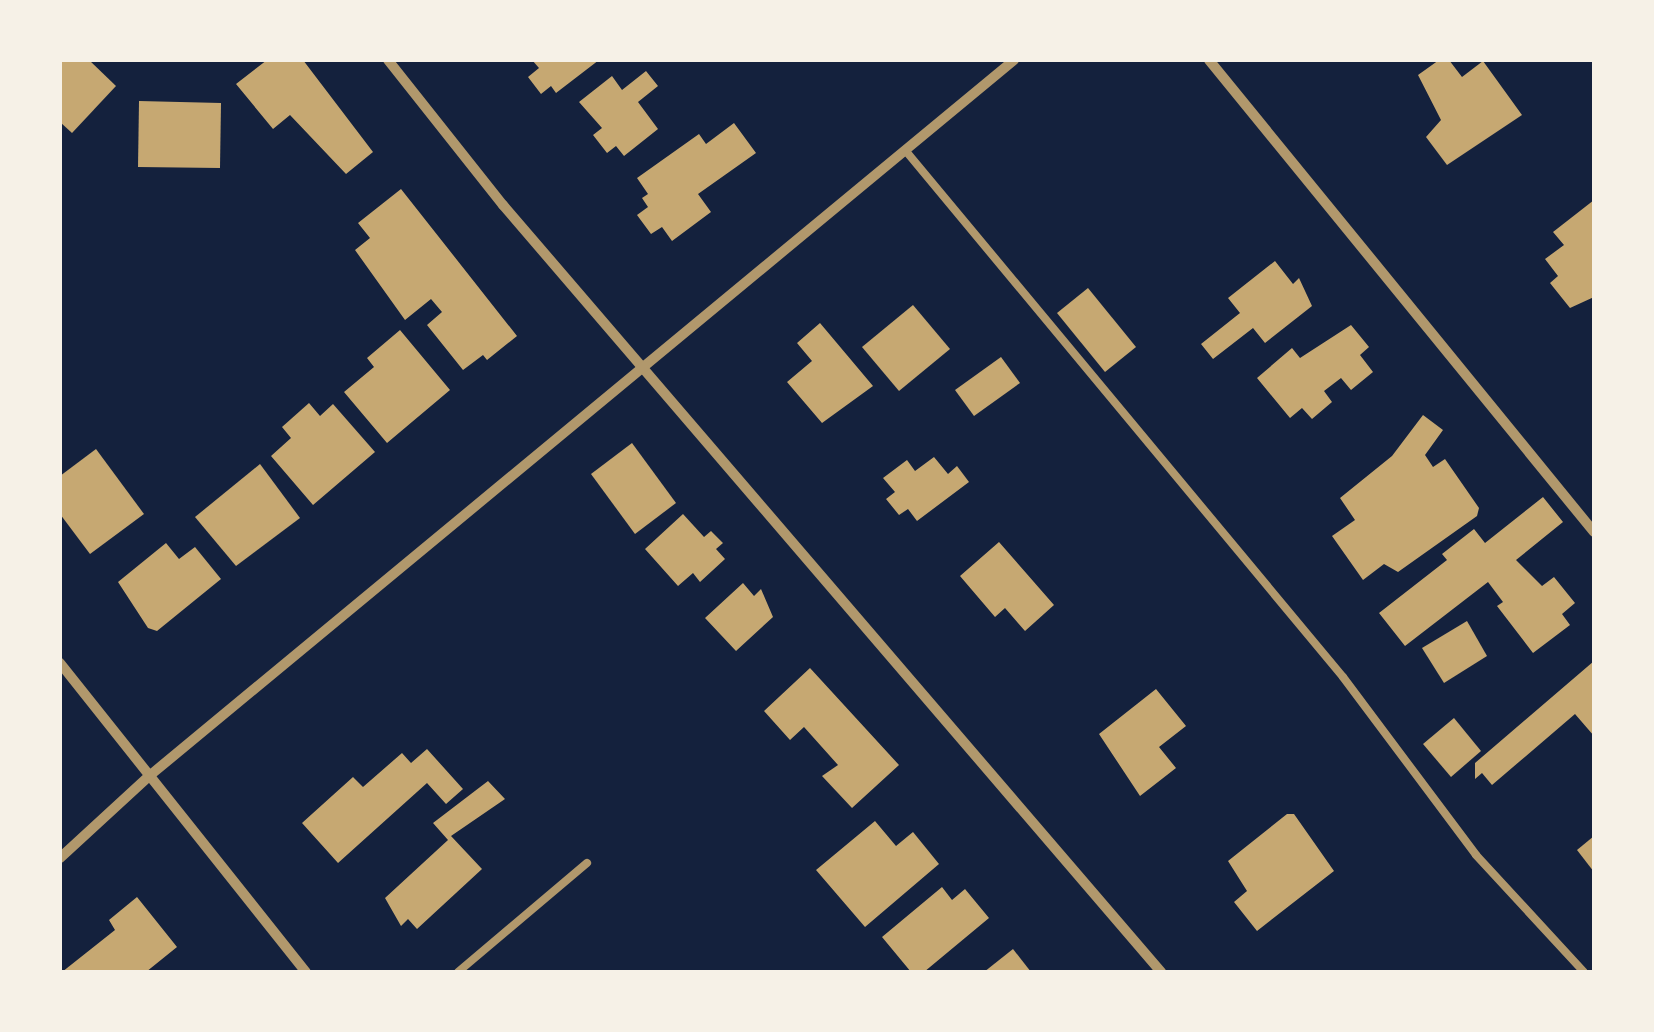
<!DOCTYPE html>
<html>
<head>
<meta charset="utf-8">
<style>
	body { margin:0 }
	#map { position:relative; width:1654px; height:1032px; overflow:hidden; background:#14213d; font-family:"DejaVu Sans",sans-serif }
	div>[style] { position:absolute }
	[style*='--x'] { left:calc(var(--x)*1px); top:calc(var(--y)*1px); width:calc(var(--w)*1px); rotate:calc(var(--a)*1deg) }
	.building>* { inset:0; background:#c6a872 }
	.service>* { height:8px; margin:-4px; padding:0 4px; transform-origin:4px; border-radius:4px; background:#b1986c }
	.minor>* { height:10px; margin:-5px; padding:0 5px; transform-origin:5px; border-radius:5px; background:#b1986c }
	span { translate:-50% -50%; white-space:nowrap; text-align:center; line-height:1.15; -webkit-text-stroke:8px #f6f1e7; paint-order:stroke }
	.frame { position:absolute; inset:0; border:62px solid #f6f1e7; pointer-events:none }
</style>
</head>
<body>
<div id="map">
	<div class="building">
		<div style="clip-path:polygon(60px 60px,89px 60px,116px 86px,72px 133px,60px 122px)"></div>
		<div style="clip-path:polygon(267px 60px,303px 60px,373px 152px,346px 174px,290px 115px,273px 129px,236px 84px)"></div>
		<div style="clip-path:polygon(532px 60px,599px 60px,556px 93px,551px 86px,541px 94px,528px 77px,539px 68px)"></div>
		<div style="clip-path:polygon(1439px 60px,1449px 60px,1462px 77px,1483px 61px,1522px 115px,1447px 165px,1426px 137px,1441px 120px,1418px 75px)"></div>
		<div style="clip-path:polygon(646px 71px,658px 86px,638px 102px,658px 129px,624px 156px,616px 146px,607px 153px,593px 135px,602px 128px,579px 102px,612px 76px,622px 90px)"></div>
		<div style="clip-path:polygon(139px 101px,221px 103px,220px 168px,138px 167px)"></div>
		<div style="clip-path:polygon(734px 123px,756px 153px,698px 194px,711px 212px,672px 241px,662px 227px,651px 234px,637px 215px,648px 207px,642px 198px,648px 194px,637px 178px,699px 134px,706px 144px)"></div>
		<div style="clip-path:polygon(401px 189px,517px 336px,487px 360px,483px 355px,463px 370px,427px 325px,442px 312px,431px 299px,405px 320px,355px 250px,370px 238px,358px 223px)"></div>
		<div style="clip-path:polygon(1594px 200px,1594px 297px,1570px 308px,1550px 283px,1558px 276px,1545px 259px,1564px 245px,1553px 232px)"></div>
		<div style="clip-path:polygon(1275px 261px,1293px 284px,1299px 278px,1312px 306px,1265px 343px,1253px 328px,1213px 359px,1201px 344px,1240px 313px,1228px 298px)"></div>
		<div style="clip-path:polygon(1088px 288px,1136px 347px,1105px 372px,1057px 313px)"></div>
		<div style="clip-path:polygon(913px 305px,950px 349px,899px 391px,862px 347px)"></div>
		<div style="clip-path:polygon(820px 323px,873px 386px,822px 423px,787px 382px,812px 361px,797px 343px)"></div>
		<div style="clip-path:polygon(1351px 325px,1369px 347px,1360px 355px,1373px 372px,1351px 390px,1341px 378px,1324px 391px,1332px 402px,1312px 419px,1302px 408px,1290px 418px,1257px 378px,1292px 348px,1300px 358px)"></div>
		<div style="clip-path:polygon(400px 330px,450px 390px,387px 443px,344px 392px,374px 367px,367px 358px)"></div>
		<div style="clip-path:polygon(1001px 357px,1020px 383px,974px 416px,955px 390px)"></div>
		<div style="clip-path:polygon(309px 403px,320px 416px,333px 404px,375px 452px,313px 505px,271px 456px,291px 438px,282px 427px)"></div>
		<div style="clip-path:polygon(1423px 415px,1443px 430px,1425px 455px,1433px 467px,1445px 459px,1479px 508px,1477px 516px,1398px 572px,1384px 564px,1363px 580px,1332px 536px,1355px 520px,1340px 498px,1392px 456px)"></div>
		<div style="clip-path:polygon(632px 443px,676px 503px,635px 534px,591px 474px)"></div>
		<div style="clip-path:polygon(96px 449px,144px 514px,90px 554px,60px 514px,60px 476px)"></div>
		<div style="clip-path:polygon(934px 457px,948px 474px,957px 466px,969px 482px,917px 521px,908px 509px,899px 515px,886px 499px,895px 492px,883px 478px,907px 460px,915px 471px)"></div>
		<div style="clip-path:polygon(260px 464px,300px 518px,236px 566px,195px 517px)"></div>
		<div style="clip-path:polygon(1543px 497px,1563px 522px,1516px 560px,1542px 586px,1554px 577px,1575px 603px,1562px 614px,1570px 625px,1533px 653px,1497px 606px,1503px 602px,1488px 582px,1405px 646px,1379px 613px,1447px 560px,1442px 554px,1474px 529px,1485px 543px)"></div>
		<div style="clip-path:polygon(683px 514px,704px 537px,711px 531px,723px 543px,716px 549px,725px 559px,700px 582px,693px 573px,678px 586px,645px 549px)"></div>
		<div style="clip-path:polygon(999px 542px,1054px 605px,1025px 631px,1005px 608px,995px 617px,960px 576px)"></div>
		<div style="clip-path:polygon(166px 543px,179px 559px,195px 547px,221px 579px,157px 631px,148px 628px,118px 582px)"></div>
		<div style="clip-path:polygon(743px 583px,754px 596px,761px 589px,773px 617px,736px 651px,705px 618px)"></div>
		<div style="clip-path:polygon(1467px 621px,1487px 656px,1444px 683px,1422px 648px)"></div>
		<div style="clip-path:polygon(1594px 661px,1594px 736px,1575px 714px,1492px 785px,1482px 773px,1475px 779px,1475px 763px)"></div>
		<div style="clip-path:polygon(810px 668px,899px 765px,852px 808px,822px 776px,838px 765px,804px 727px,790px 740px,764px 711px)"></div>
		<div style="clip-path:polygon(1156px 689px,1186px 726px,1159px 747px,1176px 768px,1140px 796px,1099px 734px)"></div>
		<div style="clip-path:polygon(1454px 718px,1481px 751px,1451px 777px,1423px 744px)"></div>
		<div style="clip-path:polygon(427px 749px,463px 789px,446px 804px,427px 783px,338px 863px,302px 823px,353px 777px,363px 787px,402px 753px,411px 763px)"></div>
		<div style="clip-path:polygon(488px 781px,505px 799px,451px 836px,482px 869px,417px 929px,408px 919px,401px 926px,385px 898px,448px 840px,433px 823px)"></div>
		<div style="clip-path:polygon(1287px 814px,1294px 814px,1334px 871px,1257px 931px,1234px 902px,1247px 891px,1228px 861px)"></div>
		<div style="clip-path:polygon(875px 821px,896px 846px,913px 832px,939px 864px,865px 927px,816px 870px)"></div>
		<div style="clip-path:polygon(1594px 836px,1594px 872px,1577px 850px)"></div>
		<div style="clip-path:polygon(942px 887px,952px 900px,965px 889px,989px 918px,924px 972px,911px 972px,882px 937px)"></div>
		<div style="clip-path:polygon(137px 897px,177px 947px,146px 972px,62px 972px,115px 930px,109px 920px)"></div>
		<div style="clip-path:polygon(1013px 949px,1031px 972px,984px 972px)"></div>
	</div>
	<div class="service">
		<div style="--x:905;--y:150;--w:685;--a:50.27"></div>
		<div style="--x:1343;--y:677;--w:222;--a:53.2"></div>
		<div style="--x:1476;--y:855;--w:159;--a:47.3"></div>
		<div style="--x:458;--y:972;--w:169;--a:-40.2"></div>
	</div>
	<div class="minor">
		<div style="--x:388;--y:60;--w:185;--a:51.6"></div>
		<div style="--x:503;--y:205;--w:1011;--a:49.37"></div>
		<div style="--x:1209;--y:60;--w:609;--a:50.8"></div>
		<div style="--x:60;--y:663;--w:395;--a:51.5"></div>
		<div style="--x:60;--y:858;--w:120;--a:-42.6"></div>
		<div style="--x:148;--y:777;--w:1124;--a:-39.62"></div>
	</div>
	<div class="frame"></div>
</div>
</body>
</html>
